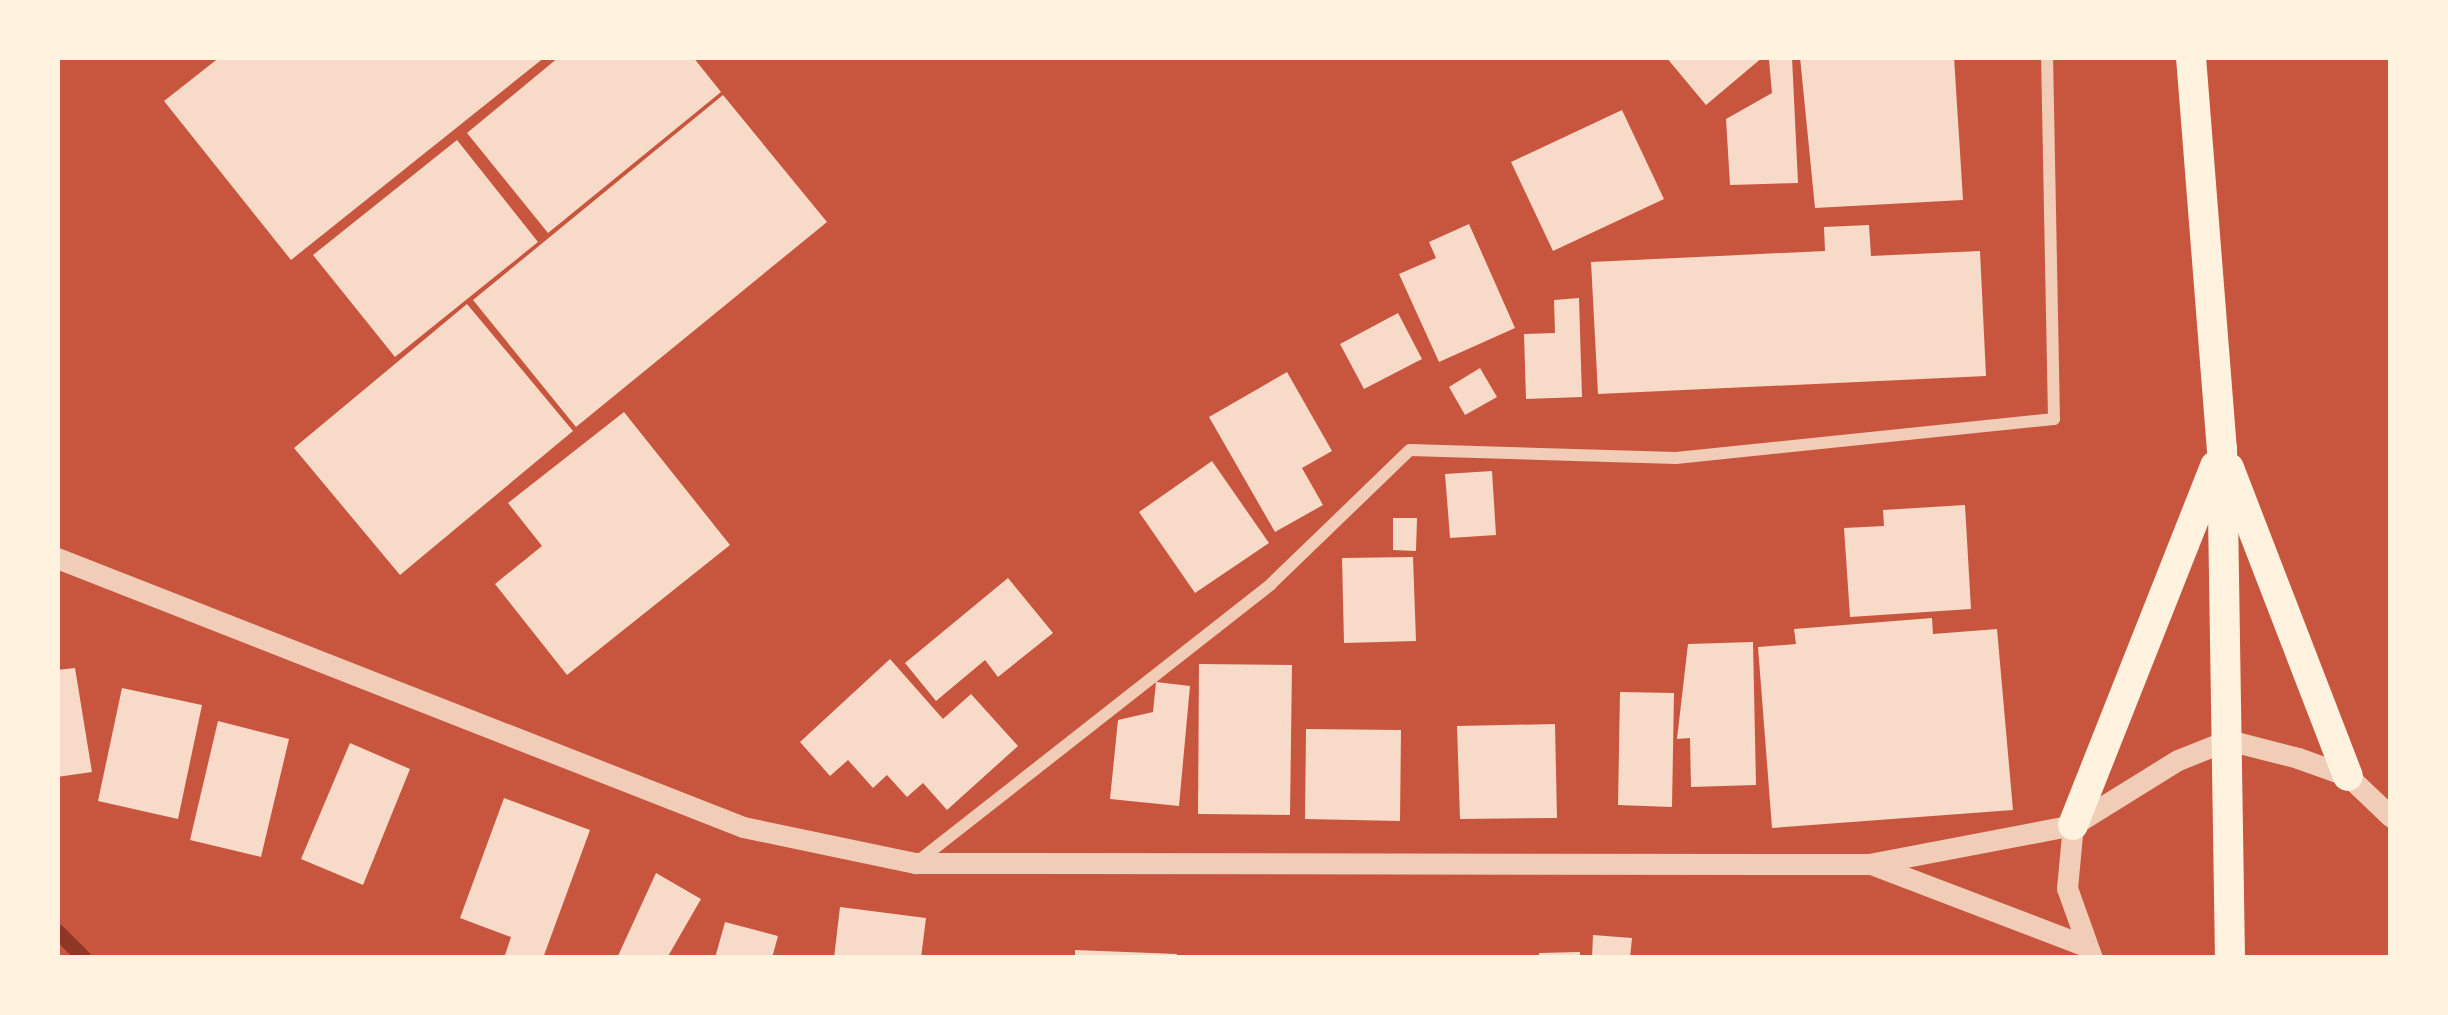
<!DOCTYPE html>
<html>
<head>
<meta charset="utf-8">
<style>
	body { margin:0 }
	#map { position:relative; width:2448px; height:1015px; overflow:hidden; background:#c8553d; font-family:"Space Grotesk",sans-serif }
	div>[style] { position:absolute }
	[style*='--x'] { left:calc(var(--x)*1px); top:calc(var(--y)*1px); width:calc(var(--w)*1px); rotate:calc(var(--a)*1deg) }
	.stream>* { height:15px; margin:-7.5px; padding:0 7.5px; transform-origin:7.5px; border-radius:7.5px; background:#8f3625 }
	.building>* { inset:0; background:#f7dbc8 }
	.minor>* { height:12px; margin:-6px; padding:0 6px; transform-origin:6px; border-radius:6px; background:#f1ccb7 }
	.tertiary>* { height:21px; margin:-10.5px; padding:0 10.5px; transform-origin:10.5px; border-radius:10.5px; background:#f1ccb7 }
	.primary>* { height:30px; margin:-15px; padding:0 15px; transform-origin:15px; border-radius:15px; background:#fff3e0 }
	span { translate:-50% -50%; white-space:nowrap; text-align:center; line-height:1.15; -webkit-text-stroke:12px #fff3e0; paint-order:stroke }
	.frame { position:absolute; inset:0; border:60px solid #fff3e0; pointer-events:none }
</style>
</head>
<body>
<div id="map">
	<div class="stream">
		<div style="--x:57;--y:931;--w:38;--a:45"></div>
	</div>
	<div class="building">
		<div style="clip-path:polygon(220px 57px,545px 57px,291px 260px,164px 101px)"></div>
		<div style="clip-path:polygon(559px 57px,693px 57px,721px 92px,548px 233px,467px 133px)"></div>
		<div style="clip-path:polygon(1666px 57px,1763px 57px,1706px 105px)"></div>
		<div style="clip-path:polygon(1792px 57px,1798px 183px,1730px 185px,1726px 119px,1772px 93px,1769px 60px)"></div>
		<div style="clip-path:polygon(1800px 57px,1954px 57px,1963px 200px,1815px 208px)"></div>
		<div style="clip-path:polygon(723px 95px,827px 222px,576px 427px,473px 300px)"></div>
		<div style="clip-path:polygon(1622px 110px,1664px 199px,1553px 251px,1511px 162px)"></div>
		<div style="clip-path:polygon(457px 140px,538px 242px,395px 357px,313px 255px)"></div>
		<div style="clip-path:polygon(1469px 224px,1515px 328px,1439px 362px,1399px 274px,1436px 258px,1429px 242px)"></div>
		<div style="clip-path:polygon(1869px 225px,1871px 256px,1980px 251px,1986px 376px,1598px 394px,1591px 262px,1825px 251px,1824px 227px)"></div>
		<div style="clip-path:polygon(1579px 298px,1582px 397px,1526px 399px,1524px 334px,1555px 333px,1554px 300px)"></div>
		<div style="clip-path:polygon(467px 304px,573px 431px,400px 575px,294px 448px)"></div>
		<div style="clip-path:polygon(1398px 313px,1422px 359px,1364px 389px,1340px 344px)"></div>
		<div style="clip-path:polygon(1480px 368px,1497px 397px,1465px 415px,1449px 387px)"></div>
		<div style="clip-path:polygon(1287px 372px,1332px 451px,1302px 468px,1323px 505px,1275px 532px,1209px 417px)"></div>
		<div style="clip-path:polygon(624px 412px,730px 545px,567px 675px,495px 584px,542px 546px,508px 503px)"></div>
		<div style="clip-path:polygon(1212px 461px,1269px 543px,1195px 593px,1139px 512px)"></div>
		<div style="clip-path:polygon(1492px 471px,1496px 535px,1450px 538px,1445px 474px)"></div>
		<div style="clip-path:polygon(1965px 505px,1971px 609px,1850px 617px,1844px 528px,1884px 526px,1883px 510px)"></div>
		<div style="clip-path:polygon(1393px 518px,1417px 518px,1416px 551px,1393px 550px)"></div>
		<div style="clip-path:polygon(1413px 557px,1416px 641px,1344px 643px,1342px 558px)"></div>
		<div style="clip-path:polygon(1008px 578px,1053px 633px,998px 677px,985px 660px,936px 701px,905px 663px)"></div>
		<div style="clip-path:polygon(1932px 618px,1933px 634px,1997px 629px,2013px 810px,1772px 828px,1758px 647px,1796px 644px,1794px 629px)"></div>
		<div style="clip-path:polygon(1753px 642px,1756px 785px,1691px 787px,1690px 738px,1677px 739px,1688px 644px)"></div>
		<div style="clip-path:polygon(890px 659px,943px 719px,971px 694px,1018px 746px,947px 810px,923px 783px,907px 797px,887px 775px,873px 788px,848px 760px,830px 776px,800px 742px)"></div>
		<div style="clip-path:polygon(1199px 664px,1292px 665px,1290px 815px,1198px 814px)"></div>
		<div style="clip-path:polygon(75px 668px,92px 772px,57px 777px,57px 670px)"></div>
		<div style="clip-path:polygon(1156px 682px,1190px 686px,1179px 806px,1110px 799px,1118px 720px,1153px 712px)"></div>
		<div style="clip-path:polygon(122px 688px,202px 705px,178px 819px,98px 801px)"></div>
		<div style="clip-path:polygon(1620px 692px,1674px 693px,1672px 807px,1618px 805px)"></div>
		<div style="clip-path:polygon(218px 721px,289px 739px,261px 857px,190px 840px)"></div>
		<div style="clip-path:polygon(1555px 724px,1557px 818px,1460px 819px,1457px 726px)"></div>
		<div style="clip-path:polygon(1306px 729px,1401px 730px,1400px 821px,1305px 819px)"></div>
		<div style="clip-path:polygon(350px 743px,410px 769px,363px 885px,301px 859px)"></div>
		<div style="clip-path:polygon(504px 798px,590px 830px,543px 958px,504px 958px,511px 937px,460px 918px)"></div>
		<div style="clip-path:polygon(656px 873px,701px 899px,667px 958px,617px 958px)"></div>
		<div style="clip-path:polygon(840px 907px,926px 918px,921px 958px,834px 958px)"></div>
		<div style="clip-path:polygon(725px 922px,778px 936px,772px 958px,715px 958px)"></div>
		<div style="clip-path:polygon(1593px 935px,1632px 938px,1630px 958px,1592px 958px)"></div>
		<div style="clip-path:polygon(1075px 950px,1177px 954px,1177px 958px,1075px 958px)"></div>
		<div style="clip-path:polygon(1580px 952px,1580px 958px,1539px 958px,1539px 953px)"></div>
	</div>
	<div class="minor">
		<div style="--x:917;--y:862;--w:450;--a:-38.1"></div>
		<div style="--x:1271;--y:584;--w:193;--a:-44"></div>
		<div style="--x:1410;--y:450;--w:266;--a:1.7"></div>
		<div style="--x:1676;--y:458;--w:380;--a:-5.9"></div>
		<div style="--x:2054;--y:419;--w:362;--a:-91.1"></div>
	</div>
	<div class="tertiary">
		<div style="--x:57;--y:558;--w:737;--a:21.41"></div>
		<div style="--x:743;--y:827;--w:177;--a:11.8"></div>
		<div style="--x:916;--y:863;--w:953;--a:0.06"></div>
		<div style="--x:1869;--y:864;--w:208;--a:-10.8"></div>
		<div style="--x:1871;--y:864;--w:227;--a:20.9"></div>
		<div style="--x:2092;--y:958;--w:74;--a:-109.7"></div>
		<div style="--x:2067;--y:888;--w:63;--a:-84.6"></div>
		<div style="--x:2073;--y:825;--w:123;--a:-31.8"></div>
		<div style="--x:2178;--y:760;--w:54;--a:-21.8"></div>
		<div style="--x:2228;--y:740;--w:72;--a:14.4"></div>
		<div style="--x:2298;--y:758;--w:53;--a:19.8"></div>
		<div style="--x:2348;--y:776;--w:59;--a:43.6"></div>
	</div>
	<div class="primary">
		<div style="--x:2191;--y:57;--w:393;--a:85.5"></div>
		<div style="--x:2222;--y:449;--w:509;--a:89.1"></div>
		<div style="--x:2229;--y:468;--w:330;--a:68.9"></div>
		<div style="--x:2073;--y:825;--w:386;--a:-68.4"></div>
	</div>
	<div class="frame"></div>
</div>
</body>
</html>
